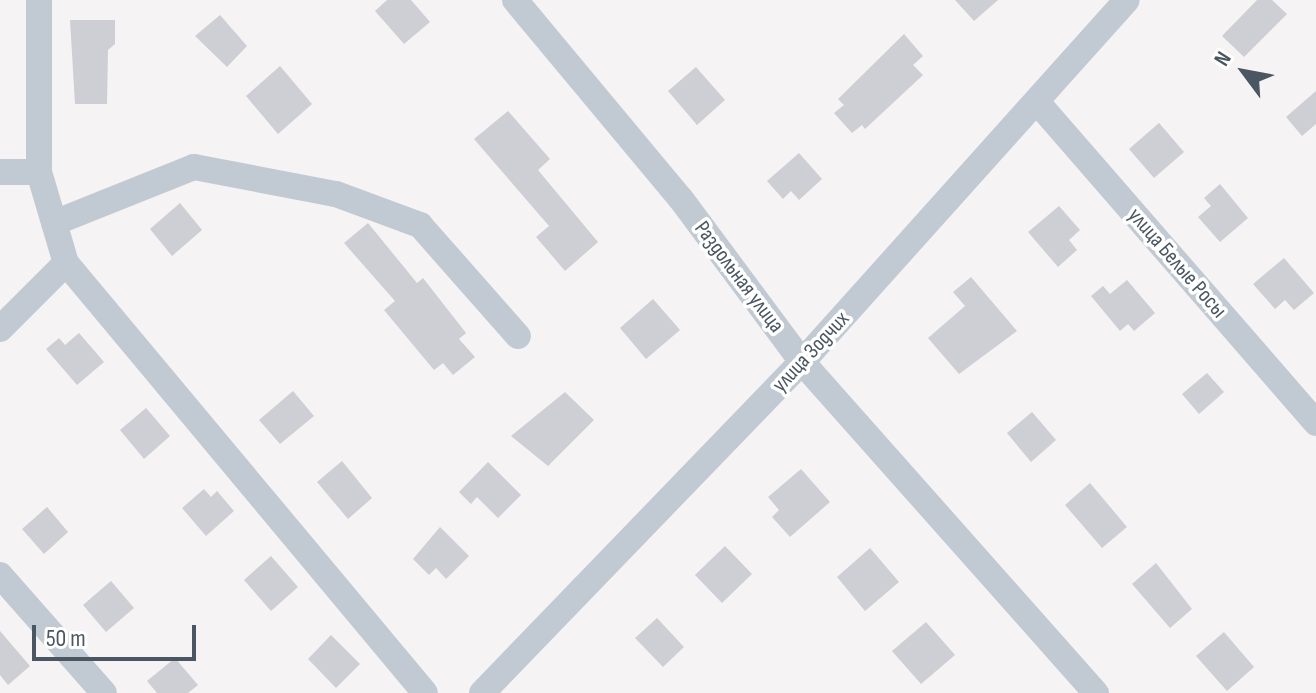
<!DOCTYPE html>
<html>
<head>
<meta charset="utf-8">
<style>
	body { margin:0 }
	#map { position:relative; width:1316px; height:693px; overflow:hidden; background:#f5f3f3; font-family:"Sofia Sans Condensed",sans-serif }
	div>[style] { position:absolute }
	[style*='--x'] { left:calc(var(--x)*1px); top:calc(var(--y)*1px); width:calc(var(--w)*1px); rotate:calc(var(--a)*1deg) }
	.building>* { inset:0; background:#cdcfd5 }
	.minor>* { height:26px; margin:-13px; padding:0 13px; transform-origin:13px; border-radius:13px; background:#c1cad2 }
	span { translate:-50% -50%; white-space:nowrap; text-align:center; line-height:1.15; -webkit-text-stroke:7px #fff; paint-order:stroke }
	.street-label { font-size:22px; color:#4a5661 }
	.north { position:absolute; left:1204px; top:32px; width:80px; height:80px; -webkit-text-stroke:6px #fff; paint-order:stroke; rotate:302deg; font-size:22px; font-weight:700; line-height:32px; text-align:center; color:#4a5661 }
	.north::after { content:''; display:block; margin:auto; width:28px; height:36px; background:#4a5661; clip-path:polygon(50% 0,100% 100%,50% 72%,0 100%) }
	.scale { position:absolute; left:32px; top:625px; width:164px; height:36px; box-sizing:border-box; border:4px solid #4a5661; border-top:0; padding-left:10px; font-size:24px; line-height:28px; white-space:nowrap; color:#4a5661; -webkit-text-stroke:6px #fff; paint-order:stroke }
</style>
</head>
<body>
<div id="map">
	<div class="building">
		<div style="clip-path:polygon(387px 0,411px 0,430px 22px,404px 44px,375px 11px)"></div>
		<div style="clip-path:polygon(955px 0,998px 0,974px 21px)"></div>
		<div style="clip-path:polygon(1257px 0,1272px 0,1287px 14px,1244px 57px,1222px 36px)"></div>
		<div style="clip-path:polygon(220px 15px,247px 46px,227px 67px,195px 36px)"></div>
		<div style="clip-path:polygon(70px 20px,115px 20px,115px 44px,108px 50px,107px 104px,75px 104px)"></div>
		<div style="clip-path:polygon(904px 34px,923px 56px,913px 65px,923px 75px,865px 129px,862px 125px,852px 133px,834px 113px,844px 105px,838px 99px)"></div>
		<div style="clip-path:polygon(280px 66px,312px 104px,278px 134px,246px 96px)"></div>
		<div style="clip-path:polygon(696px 67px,725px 100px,697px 125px,668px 91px)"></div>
		<div style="clip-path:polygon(1316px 91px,1316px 124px,1302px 136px,1286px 117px)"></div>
		<div style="clip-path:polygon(508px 111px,550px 159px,538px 170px,598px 242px,565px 271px,536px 237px,549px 226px,474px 139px)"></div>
		<div style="clip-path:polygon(1159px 123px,1184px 152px,1154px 178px,1129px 149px)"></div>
		<div style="clip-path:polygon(799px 153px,822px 179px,799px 200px,791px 191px,783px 199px,767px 181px)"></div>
		<div style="clip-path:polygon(1220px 184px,1248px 218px,1220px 242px,1198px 217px,1211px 206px,1204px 198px)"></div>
		<div style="clip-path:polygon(180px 203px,202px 230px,172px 256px,150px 229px)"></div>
		<div style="clip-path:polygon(1059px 206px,1080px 230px,1069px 240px,1077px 250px,1058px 267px,1028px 232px)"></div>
		<div style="clip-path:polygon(368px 223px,417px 283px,423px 278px,466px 333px,459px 339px,475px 357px,453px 375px,443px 363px,434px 370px,384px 310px,395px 301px,344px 243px)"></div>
		<div style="clip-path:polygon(1284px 258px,1314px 293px,1294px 310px,1285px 300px,1275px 309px,1253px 284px)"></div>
		<div style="clip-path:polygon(971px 277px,1017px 331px,959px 374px,928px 338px,965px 306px,953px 292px)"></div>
		<div style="clip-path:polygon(1127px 280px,1155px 313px,1134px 331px,1128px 324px,1120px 331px,1091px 296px,1103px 286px,1110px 294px)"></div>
		<div style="clip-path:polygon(653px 299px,680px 330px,646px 359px,620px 328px)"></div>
		<div style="clip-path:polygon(79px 333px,104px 362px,77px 385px,46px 349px,59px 338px,65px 345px)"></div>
		<div style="clip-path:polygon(1207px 373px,1224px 392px,1199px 414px,1182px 394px)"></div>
		<div style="clip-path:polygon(293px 391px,314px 416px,280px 444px,259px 420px)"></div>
		<div style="clip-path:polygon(565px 392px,594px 420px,548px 466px,511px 436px)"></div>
		<div style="clip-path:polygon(146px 408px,170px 436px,144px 459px,120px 430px)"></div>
		<div style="clip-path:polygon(1032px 412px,1056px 440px,1031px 462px,1007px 433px)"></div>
		<div style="clip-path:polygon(342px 461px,372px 498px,348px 519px,317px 482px)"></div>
		<div style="clip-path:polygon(488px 462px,521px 495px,498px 518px,477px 497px,471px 504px,459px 492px)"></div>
		<div style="clip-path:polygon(801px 469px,830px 502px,790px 537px,772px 517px,779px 510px,768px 497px)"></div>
		<div style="clip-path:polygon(1090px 483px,1127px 527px,1102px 548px,1065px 505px)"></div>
		<div style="clip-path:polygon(204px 489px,211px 497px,217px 491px,234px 511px,206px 536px,182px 508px)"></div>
		<div style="clip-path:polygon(47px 507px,68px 532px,44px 554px,22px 529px)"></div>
		<div style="clip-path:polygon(440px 527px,469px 556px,446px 579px,436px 568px,429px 575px,413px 559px)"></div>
		<div style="clip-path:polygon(725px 546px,752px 574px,722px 603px,695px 575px)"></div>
		<div style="clip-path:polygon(870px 548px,899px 582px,865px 611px,837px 577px)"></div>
		<div style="clip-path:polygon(271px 556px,298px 587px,271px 611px,244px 580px)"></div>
		<div style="clip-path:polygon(1156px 563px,1192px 609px,1170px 628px,1132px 584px)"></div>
		<div style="clip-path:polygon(111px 581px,134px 608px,106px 632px,83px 605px)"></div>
		<div style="clip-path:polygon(657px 618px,684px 647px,663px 667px,635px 638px)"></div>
		<div style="clip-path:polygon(926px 622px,955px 655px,921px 684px,892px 651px)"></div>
		<div style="clip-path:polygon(0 631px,30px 666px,8px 685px,0 675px)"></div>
		<div style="clip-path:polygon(1224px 632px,1254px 667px,1227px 691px,1196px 656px)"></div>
		<div style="clip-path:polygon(331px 635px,360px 664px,336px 688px,308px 659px)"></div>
		<div style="clip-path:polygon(175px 658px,198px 685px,188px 693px,157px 693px,147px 681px)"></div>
	</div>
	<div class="minor">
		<div style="--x:39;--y:0;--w:172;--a:90"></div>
		<div style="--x:39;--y:172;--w:95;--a:73.5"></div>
		<div style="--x:66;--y:263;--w:560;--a:50.14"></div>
		<div style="--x:515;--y:0;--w:259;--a:50.2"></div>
		<div style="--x:681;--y:199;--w:203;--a:53.4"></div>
		<div style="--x:802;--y:362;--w:443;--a:48.4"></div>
		<div style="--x:1038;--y:103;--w:424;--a:49"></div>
		<div style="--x:0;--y:172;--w:39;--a:0"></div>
		<div style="--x:54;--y:223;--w:151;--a:-21.8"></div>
		<div style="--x:194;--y:167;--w:145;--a:10.8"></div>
		<div style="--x:336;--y:194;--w:90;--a:20.3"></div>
		<div style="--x:420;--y:225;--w:148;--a:48.6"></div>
		<div style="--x:0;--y:329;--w:93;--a:-45"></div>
		<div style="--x:0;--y:575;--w:157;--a:48.6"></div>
		<div style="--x:482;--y:693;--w:460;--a:-46"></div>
		<div style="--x:802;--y:362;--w:486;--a:-48.1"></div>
	</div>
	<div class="street-label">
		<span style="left:1177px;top:263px;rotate:49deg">улица Белые Росы</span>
		<span style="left:739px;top:277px;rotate:53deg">Раздольная улица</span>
		<span style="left:811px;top:352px;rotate:-47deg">улица Зодчих</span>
	</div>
	<div class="north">N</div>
	<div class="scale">50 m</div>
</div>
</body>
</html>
